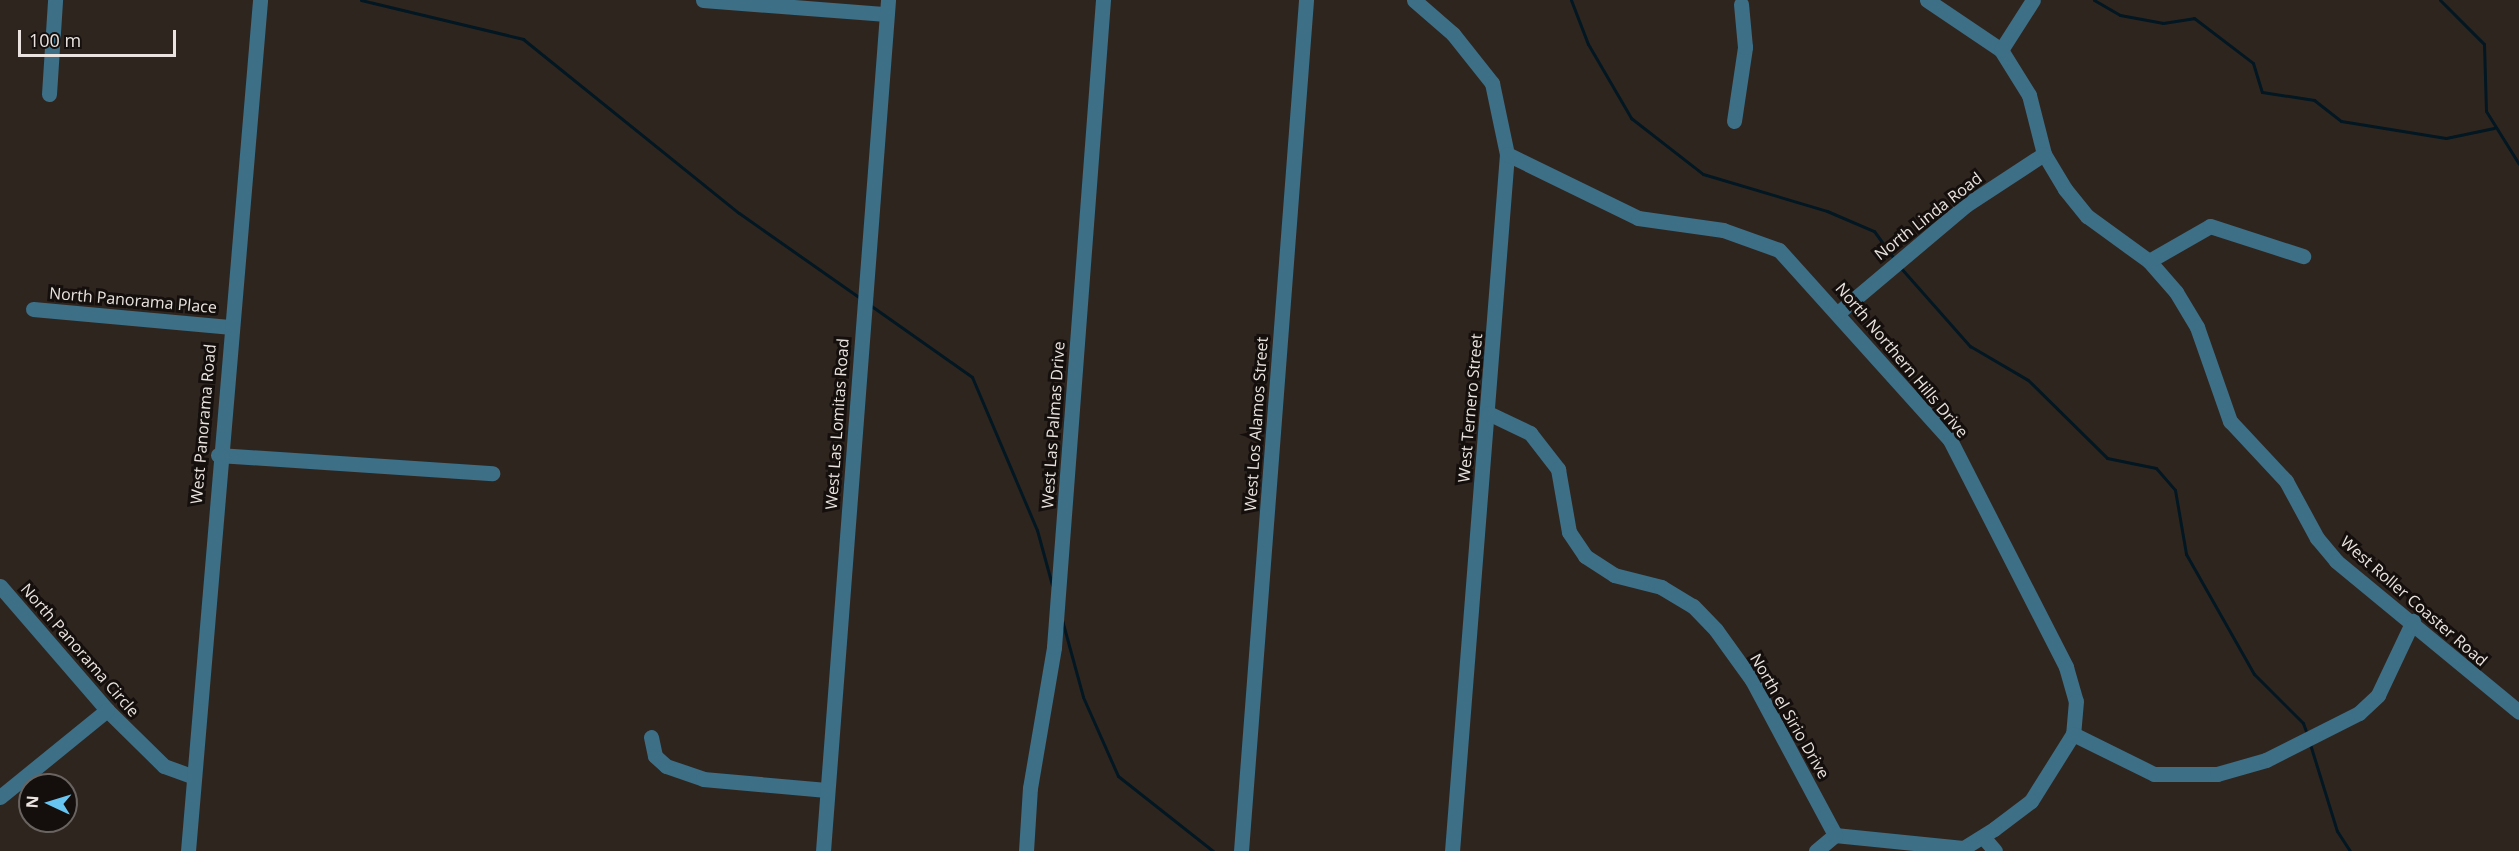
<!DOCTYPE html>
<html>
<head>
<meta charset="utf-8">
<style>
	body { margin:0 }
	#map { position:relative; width:2519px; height:851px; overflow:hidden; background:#2f251f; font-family:"Open Sans",sans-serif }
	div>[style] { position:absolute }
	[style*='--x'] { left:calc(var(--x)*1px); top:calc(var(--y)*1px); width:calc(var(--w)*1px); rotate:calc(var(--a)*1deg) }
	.stream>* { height:3px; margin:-1.5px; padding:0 1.5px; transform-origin:1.5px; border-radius:1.5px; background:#021721 }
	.minor>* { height:15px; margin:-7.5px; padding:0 7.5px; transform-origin:7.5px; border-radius:7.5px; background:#3d6f87 }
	span { translate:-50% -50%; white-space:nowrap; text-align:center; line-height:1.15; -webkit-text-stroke:6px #140f0d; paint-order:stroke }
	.street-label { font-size:16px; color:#eae3df }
	.north { position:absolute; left:18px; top:773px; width:60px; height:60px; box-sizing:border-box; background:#140f0d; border:2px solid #6a6461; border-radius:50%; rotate:274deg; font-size:16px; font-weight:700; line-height:24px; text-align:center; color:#eae3df }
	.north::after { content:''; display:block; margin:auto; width:21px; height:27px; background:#68c4f0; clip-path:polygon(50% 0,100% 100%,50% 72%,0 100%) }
	.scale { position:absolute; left:18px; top:30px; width:158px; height:27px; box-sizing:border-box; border:3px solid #eae3df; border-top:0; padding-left:8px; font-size:18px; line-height:21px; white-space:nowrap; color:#eae3df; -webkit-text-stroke:4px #140f0d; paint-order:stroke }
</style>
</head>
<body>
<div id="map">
	<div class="stream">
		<div style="--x:361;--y:0;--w:167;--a:13.5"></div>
		<div style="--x:523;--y:39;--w:277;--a:38.9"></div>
		<div style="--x:739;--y:213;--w:148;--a:35.1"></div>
		<div style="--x:1571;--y:0;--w:47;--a:68.9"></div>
		<div style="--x:1588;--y:44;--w:86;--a:59.8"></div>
		<div style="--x:1631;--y:118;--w:91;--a:37.9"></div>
		<div style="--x:1703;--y:174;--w:129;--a:16.6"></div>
		<div style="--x:1827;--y:211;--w:51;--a:23.1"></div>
		<div style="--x:1874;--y:231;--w:34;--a:54"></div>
		<div style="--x:2094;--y:0;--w:30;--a:30"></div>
		<div style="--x:2120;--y:15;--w:44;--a:10.5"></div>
		<div style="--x:2163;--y:23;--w:31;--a:-9"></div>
		<div style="--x:2194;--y:18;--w:74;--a:37.3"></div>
		<div style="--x:2253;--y:63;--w:30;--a:73"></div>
		<div style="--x:2262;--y:92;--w:53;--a:8.7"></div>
		<div style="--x:2314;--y:100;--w:34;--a:38"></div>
		<div style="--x:2341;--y:121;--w:106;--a:9.2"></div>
		<div style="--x:2446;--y:138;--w:49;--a:-11.8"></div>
		<div style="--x:2440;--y:0;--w:62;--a:45"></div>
		<div style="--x:2484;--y:44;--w:67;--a:88.3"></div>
		<div style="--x:2486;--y:111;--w:62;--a:58.1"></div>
		<div style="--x:1900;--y:267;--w:106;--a:48.5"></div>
		<div style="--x:1970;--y:346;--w:67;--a:30.4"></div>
		<div style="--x:2028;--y:380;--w:111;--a:44.6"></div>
		<div style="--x:2107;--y:458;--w:50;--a:11.5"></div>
		<div style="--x:2156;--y:468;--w:29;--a:49"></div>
		<div style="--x:2175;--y:490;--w:65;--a:80.2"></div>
		<div style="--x:2186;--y:554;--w:138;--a:60.5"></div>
		<div style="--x:2254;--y:674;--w:69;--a:45"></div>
		<div style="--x:2303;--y:723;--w:12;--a:70"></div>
		<div style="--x:870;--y:305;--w:125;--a:35.2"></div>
		<div style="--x:972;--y:377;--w:166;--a:67"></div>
		<div style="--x:1037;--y:530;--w:57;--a:74.7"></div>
		<div style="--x:1062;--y:620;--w:80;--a:74.7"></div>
		<div style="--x:1083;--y:697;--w:86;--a:66.1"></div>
		<div style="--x:1118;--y:776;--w:121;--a:38.3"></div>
		<div style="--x:2310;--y:744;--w:91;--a:72.8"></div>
		<div style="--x:2337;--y:831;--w:24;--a:57"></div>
	</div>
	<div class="minor">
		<div style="--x:703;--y:0;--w:184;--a:4.4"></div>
		<div style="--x:1414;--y:0;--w:52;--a:41.1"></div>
		<div style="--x:1453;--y:34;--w:63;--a:51.5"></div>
		<div style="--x:1492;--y:83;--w:73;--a:78.1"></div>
		<div style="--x:1507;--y:154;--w:699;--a:94.51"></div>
		<div style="--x:1927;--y:0;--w:89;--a:34"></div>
		<div style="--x:2001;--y:50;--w:53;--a:58.1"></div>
		<div style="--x:2029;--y:95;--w:61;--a:75.7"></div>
		<div style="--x:2044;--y:154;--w:41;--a:59"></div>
		<div style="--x:2065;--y:189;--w:35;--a:51"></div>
		<div style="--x:2087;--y:216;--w:77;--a:36"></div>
		<div style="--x:2149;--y:261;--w:41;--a:48.9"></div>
		<div style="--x:2176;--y:292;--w:41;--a:59"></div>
		<div style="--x:2197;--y:327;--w:100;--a:70.7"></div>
		<div style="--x:2230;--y:421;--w:82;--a:47"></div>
		<div style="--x:2286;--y:481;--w:65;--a:61.5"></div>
		<div style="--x:2317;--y:538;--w:30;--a:50"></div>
		<div style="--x:2336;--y:561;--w:237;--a:39.5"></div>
		<div style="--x:2001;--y:50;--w:59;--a:-57.4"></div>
		<div style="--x:49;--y:94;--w:94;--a:-86.3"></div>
		<div style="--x:1734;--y:121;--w:75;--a:-81.5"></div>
		<div style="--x:1745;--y:47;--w:43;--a:-95.3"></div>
		<div style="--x:1507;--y:154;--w:146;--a:26"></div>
		<div style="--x:1638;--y:218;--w:86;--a:8"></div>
		<div style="--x:1723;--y:230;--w:59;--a:19.7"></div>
		<div style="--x:1779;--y:250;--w:256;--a:48"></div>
		<div style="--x:1950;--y:440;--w:255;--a:62.9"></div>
		<div style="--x:2066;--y:667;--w:35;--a:74"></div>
		<div style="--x:2076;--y:701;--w:33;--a:95"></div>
		<div style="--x:2073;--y:734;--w:79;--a:122.1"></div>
		<div style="--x:2031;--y:801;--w:46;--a:142.9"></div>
		<div style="--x:1994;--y:829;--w:36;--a:148"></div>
		<div style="--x:1963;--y:848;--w:129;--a:-174.2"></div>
		<div style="--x:1835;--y:835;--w:25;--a:140"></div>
		<div style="--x:2149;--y:261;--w:70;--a:-29.8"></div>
		<div style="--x:2210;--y:226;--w:98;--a:17.9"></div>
		<div style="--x:33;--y:309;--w:197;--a:5.2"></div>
		<div style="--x:1839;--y:312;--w:166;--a:-40.1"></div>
		<div style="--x:1966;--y:205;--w:93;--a:-33.2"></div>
		<div style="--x:1488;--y:413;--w:47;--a:25.5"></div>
		<div style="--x:1530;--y:433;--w:46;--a:52.1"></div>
		<div style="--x:1558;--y:469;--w:64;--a:80.1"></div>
		<div style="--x:1569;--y:532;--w:29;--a:56"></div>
		<div style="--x:1585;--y:556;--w:35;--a:33"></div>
		<div style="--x:1614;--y:575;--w:49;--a:14.3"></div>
		<div style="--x:1661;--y:587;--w:37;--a:31"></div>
		<div style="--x:1693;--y:606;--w:33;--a:46"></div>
		<div style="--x:1716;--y:630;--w:62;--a:54.2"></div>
		<div style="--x:1752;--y:680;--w:176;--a:61.8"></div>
		<div style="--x:218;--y:455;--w:275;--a:3.8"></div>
		<div style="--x:0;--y:586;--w:164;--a:49.2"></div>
		<div style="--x:107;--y:710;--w:80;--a:44.5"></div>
		<div style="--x:164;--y:766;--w:30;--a:20"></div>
		<div style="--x:2073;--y:734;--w:90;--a:26.3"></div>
		<div style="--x:2154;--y:774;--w:63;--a:0"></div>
		<div style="--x:2217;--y:774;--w:51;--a:-15.9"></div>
		<div style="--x:2266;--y:760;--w:104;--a:-26.8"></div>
		<div style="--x:2359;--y:713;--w:26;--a:-43"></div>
		<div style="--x:2378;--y:695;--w:82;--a:-64.7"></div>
		<div style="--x:651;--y:737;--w:19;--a:78"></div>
		<div style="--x:655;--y:756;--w:15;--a:42"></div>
		<div style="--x:666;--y:766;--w:39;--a:19"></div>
		<div style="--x:703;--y:779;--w:124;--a:5.1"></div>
		<div style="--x:0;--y:797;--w:138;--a:-39.1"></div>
		<div style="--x:1983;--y:837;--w:18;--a:49"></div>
		<div style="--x:188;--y:851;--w:854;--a:-85.16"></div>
		<div style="--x:823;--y:851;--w:853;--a:-85.63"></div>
		<div style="--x:1026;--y:851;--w:63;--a:-86.4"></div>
		<div style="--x:1030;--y:788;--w:143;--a:-80.3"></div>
		<div style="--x:1054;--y:647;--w:649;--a:-85.67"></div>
		<div style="--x:1241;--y:851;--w:853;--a:-85.63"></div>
	</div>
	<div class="street-label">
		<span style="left:1928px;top:216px;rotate:-38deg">North Linda Road</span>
		<span style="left:133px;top:300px;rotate:5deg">North Panorama Place</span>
		<span style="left:1902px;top:360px;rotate:50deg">North Northern Hills Drive</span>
		<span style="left:1470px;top:408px;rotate:-85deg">West Ternero Street</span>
		<span style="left:203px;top:424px;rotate:-85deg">West Panorama Road</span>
		<span style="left:837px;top:424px;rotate:-86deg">West Las Lomitas Road</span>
		<span style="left:1256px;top:424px;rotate:-86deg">West Los Alamos Street</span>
		<span style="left:1053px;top:425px;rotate:-86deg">West Las Palmas Drive</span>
		<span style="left:2414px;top:601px;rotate:41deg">West Roller Coaster Road</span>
		<span style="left:80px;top:650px;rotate:49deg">North Panorama Circle</span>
		<span style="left:1790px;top:716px;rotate:60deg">North el Sirio Drive</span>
	</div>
	<div class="north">N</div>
	<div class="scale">100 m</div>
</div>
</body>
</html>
